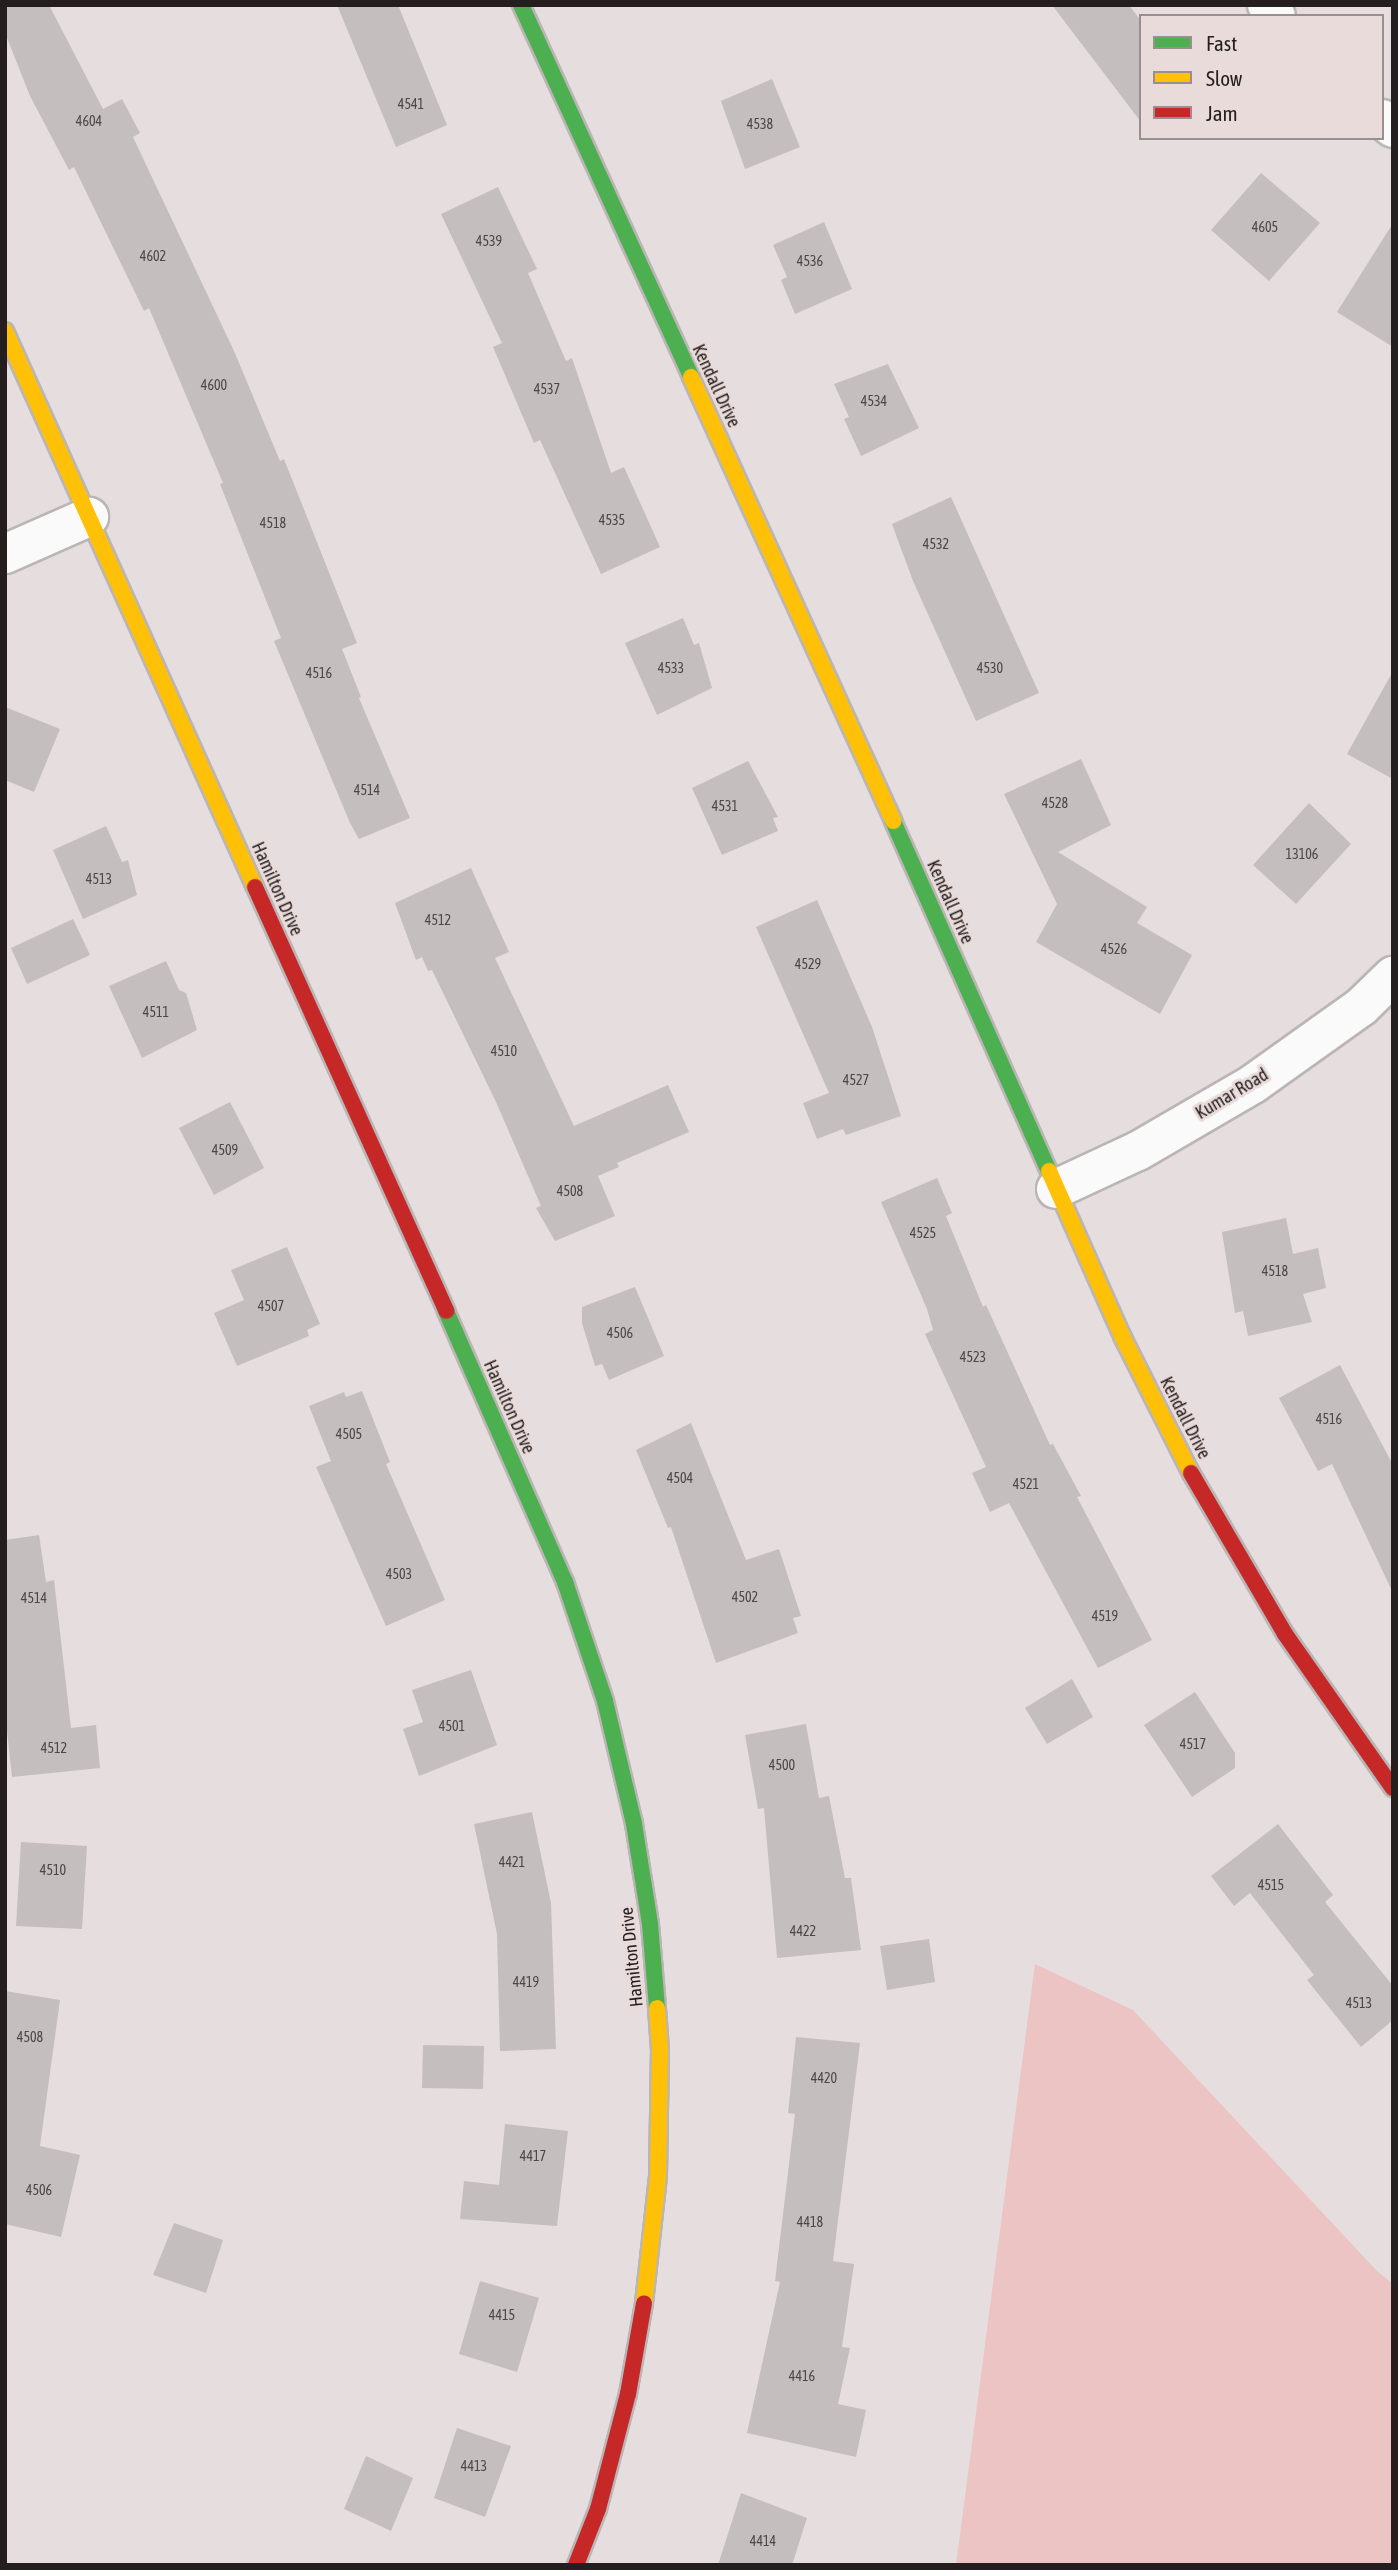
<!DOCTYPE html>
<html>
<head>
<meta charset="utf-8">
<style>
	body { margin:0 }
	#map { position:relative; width:1398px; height:2570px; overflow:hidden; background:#e6dede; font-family:"Asap Condensed",sans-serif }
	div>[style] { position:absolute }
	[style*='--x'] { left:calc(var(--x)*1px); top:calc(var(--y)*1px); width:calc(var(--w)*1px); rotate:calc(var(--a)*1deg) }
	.green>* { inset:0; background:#ecc4c3 }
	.building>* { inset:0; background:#c4bebe }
	.roads { filter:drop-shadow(2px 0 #bbb5b5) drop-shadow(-2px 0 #bbb5b5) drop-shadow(0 2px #bbb5b5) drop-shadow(0 -2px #bbb5b5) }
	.street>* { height:38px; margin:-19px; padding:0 19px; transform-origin:19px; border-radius:19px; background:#fbfafa }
	.fast>* { height:16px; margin:-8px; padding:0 8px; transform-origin:8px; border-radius:8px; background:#4caf50 }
	.slow>* { height:16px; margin:-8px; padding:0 8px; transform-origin:8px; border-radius:8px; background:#ffc107 }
	.jam>* { height:16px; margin:-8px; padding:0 8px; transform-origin:8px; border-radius:8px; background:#c62828 }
	span { translate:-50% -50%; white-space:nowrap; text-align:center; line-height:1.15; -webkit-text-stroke:6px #e9dbda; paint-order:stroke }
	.number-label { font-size:14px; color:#4c4646 }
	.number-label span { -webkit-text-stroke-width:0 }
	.street-label { font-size:18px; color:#241e1e }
	.frame { position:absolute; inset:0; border:7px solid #241e1e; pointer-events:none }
	.legend { position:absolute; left:1139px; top:14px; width:245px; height:126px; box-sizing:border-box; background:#e9dbda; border:2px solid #9a8f8f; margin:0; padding:9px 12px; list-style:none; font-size:21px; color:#241e1e }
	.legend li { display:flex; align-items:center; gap:14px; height:35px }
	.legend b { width:35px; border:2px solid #9a8f8f }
</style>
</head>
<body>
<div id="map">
	<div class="green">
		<div style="clip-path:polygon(1035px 1964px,1133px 2010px,1377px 2271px,1393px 2284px,1393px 2565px,956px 2565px)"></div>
	</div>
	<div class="building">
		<div style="clip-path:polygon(5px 5px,49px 5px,103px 109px,122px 99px,140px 133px,133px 137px,234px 351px,280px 461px,284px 459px,357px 643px,342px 649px,361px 697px,359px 698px,410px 818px,359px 839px,350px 823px,274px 641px,281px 638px,220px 484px,223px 483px,149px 308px,144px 311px,74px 167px,69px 170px,30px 96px,5px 33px)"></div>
		<div style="clip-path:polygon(337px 5px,398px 5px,447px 125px,396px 147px)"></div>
		<div style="clip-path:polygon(1052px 5px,1129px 5px,1141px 21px,1141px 122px)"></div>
		<div style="clip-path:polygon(772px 79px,800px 147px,745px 169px,721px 101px)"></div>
		<div style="clip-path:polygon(1261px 173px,1320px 223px,1269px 281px,1211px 230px)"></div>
		<div style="clip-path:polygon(498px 187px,537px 269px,528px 273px,566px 361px,572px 358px,611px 473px,624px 467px,660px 547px,601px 574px,540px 440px,534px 443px,493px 347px,502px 343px,441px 214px)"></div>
		<div style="clip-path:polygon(824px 222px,852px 289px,795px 314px,781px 280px,787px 277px,773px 245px)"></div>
		<div style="clip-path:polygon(1393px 223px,1393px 347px,1337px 312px)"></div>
		<div style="clip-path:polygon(888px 364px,919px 428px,861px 456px,844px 419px,849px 417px,834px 384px)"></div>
		<div style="clip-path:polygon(951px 497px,1039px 693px,976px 721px,913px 581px,892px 524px)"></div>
		<div style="clip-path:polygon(683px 618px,694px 645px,699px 643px,712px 688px,657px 715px,625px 643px)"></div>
		<div style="clip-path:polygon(1393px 671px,1393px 779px,1347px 754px)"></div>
		<div style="clip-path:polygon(5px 707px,60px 729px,34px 792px,5px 780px)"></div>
		<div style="clip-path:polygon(1081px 759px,1111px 825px,1058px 852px,1147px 907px,1137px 923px,1192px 955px,1160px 1014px,1036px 942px,1057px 904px,1004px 794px)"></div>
		<div style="clip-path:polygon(748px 761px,778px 817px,773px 818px,778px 831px,722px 855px,692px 788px)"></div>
		<div style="clip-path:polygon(1309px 803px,1351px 844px,1296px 904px,1253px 865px)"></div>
		<div style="clip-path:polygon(106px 826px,122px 862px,128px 860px,137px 895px,83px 919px,53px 850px)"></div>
		<div style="clip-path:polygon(471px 868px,509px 952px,495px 958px,574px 1126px,668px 1085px,689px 1132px,617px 1163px,619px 1167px,598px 1176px,615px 1216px,555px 1241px,536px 1208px,541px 1206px,496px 1102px,432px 970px,428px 971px,422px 957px,416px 960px,395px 903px)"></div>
		<div style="clip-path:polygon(817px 900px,872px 1027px,901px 1116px,846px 1135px,843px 1129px,817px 1139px,803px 1103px,829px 1093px,756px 927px)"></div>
		<div style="clip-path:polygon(73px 919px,90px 955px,27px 984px,11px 948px)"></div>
		<div style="clip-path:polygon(166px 961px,179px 990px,186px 993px,197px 1030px,142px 1058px,109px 986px)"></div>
		<div style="clip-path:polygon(230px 1102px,264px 1168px,214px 1195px,179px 1128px)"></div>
		<div style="clip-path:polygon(937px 1178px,952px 1213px,946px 1216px,983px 1307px,986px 1305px,1050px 1445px,1053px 1444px,1081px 1496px,1077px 1497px,1152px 1640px,1098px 1668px,1009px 1503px,990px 1512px,972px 1473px,986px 1467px,925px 1334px,933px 1330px,927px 1309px,881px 1202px)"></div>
		<div style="clip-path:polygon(1286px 1218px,1293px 1254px,1318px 1248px,1326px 1288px,1303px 1294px,1312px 1322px,1248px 1336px,1243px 1311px,1235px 1313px,1222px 1232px)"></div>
		<div style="clip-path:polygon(287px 1247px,320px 1324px,307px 1330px,309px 1336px,237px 1366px,214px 1313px,244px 1300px,231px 1270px)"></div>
		<div style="clip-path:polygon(635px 1287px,664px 1356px,609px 1380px,602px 1364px,595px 1366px,582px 1323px,582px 1307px)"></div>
		<div style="clip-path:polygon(1340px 1365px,1393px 1465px,1393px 1593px,1332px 1464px,1318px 1471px,1279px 1398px)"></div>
		<div style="clip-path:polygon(362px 1391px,390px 1462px,386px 1464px,445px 1600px,386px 1626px,316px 1467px,331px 1461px,309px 1406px,344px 1392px,346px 1397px)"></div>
		<div style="clip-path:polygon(691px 1423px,746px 1560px,779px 1549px,801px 1616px,793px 1618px,798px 1633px,716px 1663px,671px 1527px,668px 1528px,636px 1450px)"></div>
		<div style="clip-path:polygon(39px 1535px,46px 1582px,54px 1580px,71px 1728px,96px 1725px,100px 1768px,12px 1777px,5px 1712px,5px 1540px)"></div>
		<div style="clip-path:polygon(471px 1670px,497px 1745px,419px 1776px,403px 1729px,423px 1722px,412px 1690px)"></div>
		<div style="clip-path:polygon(1072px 1679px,1093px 1717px,1047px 1744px,1025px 1708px)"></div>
		<div style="clip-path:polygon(1195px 1692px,1235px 1753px,1235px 1768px,1192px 1797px,1144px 1725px)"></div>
		<div style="clip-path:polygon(806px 1724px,819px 1798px,829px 1796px,845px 1878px,851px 1878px,861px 1950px,777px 1958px,764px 1808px,758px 1809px,745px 1735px)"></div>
		<div style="clip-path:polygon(532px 1812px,551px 1903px,556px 2049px,500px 2051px,497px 1934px,474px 1824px)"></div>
		<div style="clip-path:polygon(1278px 1824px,1333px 1895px,1325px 1902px,1393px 1986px,1393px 2020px,1361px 2047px,1307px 1980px,1314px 1975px,1250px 1893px,1234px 1906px,1211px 1876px)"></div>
		<div style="clip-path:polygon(21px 1842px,87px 1846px,82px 1929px,16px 1926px)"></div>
		<div style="clip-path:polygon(929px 1939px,935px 1982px,887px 1990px,880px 1946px)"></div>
		<div style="clip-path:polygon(5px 1991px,60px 2000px,40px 2146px,80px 2155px,61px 2237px,5px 2224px)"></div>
		<div style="clip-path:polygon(796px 2037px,860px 2043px,833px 2261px,854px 2264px,842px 2347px,850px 2348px,838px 2404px,866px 2410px,856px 2457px,747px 2433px,780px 2282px,775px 2281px,795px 2114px,788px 2113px)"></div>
		<div style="clip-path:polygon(423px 2045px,484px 2046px,483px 2089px,422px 2088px)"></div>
		<div style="clip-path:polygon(505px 2124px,568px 2131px,557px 2226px,460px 2219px,464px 2181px,499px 2185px)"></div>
		<div style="clip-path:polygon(174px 2223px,223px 2240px,206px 2293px,153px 2275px)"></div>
		<div style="clip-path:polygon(480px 2281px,539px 2298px,517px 2372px,459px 2354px)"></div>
		<div style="clip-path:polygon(457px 2428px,511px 2446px,485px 2517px,434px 2498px)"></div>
		<div style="clip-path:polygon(366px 2456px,413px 2478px,391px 2531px,344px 2509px)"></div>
		<div style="clip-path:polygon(741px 2493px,807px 2518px,792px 2565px,718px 2565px)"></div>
	</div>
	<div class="roads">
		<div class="street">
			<div style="--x:1267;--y:5;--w:14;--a:51"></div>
			<div style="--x:1382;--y:119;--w:14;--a:39"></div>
			<div style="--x:5;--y:554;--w:92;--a:-23.8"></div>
			<div style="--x:1056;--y:1189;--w:90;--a:-24.9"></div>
			<div style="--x:1138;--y:1151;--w:133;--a:-30.2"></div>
			<div style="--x:1253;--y:1084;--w:133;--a:-35.5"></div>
			<div style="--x:1361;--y:1007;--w:45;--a:-44.1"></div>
		</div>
		<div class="fast">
			<div style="--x:521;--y:5;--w:409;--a:65.4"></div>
			<div style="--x:893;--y:821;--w:383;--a:66"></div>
			<div style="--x:446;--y:1311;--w:296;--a:66.3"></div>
			<div style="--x:565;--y:1582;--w:126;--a:71.4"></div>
			<div style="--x:605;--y:1701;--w:126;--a:76.7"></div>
			<div style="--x:634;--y:1824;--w:101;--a:80.9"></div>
			<div style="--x:650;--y:1924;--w:84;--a:85.2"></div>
		</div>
		<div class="slow">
			<div style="--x:5;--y:331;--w:610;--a:65.79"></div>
			<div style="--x:691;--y:377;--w:488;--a:65.5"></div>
			<div style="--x:1049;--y:1171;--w:183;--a:66.1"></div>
			<div style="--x:1123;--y:1338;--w:151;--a:63.3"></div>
			<div style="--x:644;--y:2303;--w:128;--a:-83.7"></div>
			<div style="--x:658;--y:2176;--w:126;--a:-89.1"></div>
			<div style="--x:660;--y:2050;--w:42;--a:-94.1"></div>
		</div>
		<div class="jam">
			<div style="--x:255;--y:887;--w:465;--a:65.7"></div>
			<div style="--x:1191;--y:1473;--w:186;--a:59.7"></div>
			<div style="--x:1285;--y:1634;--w:188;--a:55"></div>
			<div style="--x:576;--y:2565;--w:60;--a:-68.6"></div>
			<div style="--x:598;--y:2509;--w:119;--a:-75.4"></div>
			<div style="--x:628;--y:2394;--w:92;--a:-80"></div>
		</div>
	</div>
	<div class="number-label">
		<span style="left:411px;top:104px">4541</span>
		<span style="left:89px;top:121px">4604</span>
		<span style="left:760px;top:124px">4538</span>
		<span style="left:1265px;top:227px">4605</span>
		<span style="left:489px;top:241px">4539</span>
		<span style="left:153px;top:256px">4602</span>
		<span style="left:810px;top:261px">4536</span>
		<span style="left:214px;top:385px">4600</span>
		<span style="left:547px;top:389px">4537</span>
		<span style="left:874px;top:401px">4534</span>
		<span style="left:612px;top:520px">4535</span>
		<span style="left:273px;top:523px">4518</span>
		<span style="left:936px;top:544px">4532</span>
		<span style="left:671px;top:668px">4533</span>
		<span style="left:990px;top:668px">4530</span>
		<span style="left:319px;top:673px">4516</span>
		<span style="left:367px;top:790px">4514</span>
		<span style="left:1055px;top:803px">4528</span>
		<span style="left:725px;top:806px">4531</span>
		<span style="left:1302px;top:854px">13106</span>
		<span style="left:99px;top:879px">4513</span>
		<span style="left:438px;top:920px">4512</span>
		<span style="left:1114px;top:949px">4526</span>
		<span style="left:808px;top:964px">4529</span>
		<span style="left:156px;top:1012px">4511</span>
		<span style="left:504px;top:1051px">4510</span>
		<span style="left:856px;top:1080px">4527</span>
		<span style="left:225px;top:1150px">4509</span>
		<span style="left:570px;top:1191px">4508</span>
		<span style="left:923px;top:1233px">4525</span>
		<span style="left:1275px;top:1271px">4518</span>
		<span style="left:271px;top:1306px">4507</span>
		<span style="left:620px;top:1333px">4506</span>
		<span style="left:973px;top:1357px">4523</span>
		<span style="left:1329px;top:1419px">4516</span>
		<span style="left:349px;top:1434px">4505</span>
		<span style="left:680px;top:1478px">4504</span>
		<span style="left:1026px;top:1484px">4521</span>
		<span style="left:399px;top:1574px">4503</span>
		<span style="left:745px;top:1597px">4502</span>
		<span style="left:34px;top:1598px">4514</span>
		<span style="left:1105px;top:1616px">4519</span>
		<span style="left:452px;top:1726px">4501</span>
		<span style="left:1193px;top:1744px">4517</span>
		<span style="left:54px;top:1748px">4512</span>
		<span style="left:782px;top:1765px">4500</span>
		<span style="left:512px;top:1862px">4421</span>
		<span style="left:53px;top:1870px">4510</span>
		<span style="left:1271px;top:1885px">4515</span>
		<span style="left:803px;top:1931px">4422</span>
		<span style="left:526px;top:1982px">4419</span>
		<span style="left:1359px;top:2003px">4513</span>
		<span style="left:30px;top:2037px">4508</span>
		<span style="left:824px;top:2078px">4420</span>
		<span style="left:533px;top:2156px">4417</span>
		<span style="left:39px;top:2190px">4506</span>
		<span style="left:810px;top:2222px">4418</span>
		<span style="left:502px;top:2315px">4415</span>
		<span style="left:802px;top:2376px">4416</span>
		<span style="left:474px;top:2466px">4413</span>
		<span style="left:763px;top:2541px">4414</span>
	</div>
	<div class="street-label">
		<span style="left:716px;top:386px;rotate:65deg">Kendall Drive</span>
		<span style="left:277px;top:889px;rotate:66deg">Hamilton Drive</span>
		<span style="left:950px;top:902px;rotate:66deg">Kendall Drive</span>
		<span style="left:1232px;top:1094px;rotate:-31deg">Kumar Road</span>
		<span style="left:509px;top:1407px;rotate:66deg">Hamilton Drive</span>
		<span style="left:1185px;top:1418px;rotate:63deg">Kendall Drive</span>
		<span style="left:632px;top:1957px;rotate:-96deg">Hamilton Drive</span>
	</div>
	<div class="frame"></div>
	<ul class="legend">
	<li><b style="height:9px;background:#4caf50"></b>Fast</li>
	<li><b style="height:9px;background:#ffc107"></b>Slow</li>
	<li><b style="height:9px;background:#c62828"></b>Jam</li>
	</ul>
</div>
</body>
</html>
